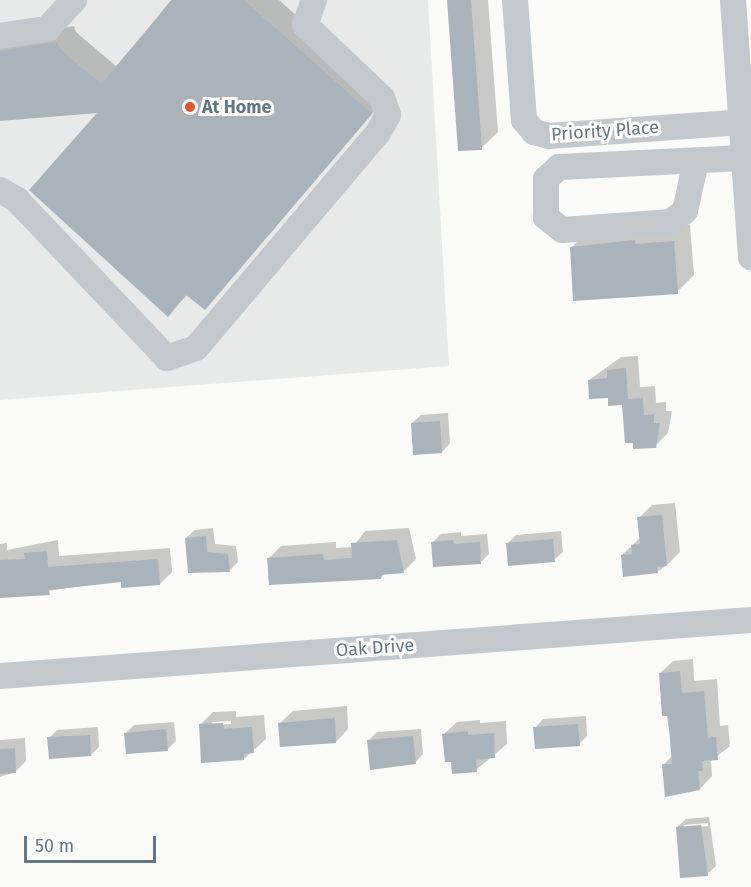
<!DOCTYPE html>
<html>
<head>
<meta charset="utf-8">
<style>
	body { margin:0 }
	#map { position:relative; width:751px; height:887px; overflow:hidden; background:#fafaf8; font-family:"Fira Sans",sans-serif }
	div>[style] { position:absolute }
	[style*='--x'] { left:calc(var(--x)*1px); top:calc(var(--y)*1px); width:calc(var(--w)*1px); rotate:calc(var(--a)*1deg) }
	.built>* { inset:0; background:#e8e9e9 }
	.shadow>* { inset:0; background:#0003 }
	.building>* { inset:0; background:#aab3b9 }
	.minor>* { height:26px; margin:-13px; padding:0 13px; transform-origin:13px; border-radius:13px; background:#c3c8cc }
	.dots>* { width:16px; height:16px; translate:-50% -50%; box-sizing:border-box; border:3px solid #fff; border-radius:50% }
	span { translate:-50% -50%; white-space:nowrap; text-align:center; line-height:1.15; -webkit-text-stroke:6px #fff; paint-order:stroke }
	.poi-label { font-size:18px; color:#657683; font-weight:700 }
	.left { translate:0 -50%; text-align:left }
	.street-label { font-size:18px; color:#657683 }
	.scale { position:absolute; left:24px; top:836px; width:132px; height:27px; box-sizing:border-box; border:3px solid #657683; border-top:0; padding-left:8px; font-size:18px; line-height:21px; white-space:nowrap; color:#657683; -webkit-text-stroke:4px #fff; paint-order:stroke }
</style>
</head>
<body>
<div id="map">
	<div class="built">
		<div style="clip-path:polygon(0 0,428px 0,449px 366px,0 400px)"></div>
	</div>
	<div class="shadow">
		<div style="clip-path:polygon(171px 0,279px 0,387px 96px,205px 308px,188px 294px,168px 315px,100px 111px,0 119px,0 31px,20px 35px,74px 26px,76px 32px,117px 67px)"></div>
		<div style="clip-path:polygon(448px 0,488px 0,498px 132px,481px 148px)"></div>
		<div style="clip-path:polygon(690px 225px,694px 275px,677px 292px,571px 248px,588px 231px)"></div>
		<div style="clip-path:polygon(638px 356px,640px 387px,655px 386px,656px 403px,666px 402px,666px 411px,672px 411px,668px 433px,655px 446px,624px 404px,589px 380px,621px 357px)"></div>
		<div style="clip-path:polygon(448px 413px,450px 443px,442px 452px,412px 423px,421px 415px)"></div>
		<div style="clip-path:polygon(675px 503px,680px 552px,667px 565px,657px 572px,622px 555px,641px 537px,639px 518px,652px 505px)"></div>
		<div style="clip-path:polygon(213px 528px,215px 544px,236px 546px,238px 562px,229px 571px,186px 538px,195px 530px)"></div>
		<div style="clip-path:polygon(409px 528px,416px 559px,403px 572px,385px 573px,381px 578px,269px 558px,281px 546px,336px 542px,336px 548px,353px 547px,365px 531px)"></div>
		<div style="clip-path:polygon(561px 531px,563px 552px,554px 560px,507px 544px,516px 535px)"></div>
		<div style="clip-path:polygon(461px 532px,461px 536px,487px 534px,489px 554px,481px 562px,433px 542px,441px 534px)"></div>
		<div style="clip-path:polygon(58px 540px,59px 556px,170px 548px,172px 572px,160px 584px,122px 580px,0 598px,0 544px,7px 543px,7px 550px)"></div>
		<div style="clip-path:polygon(693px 659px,694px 681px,717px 679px,720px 726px,728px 725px,730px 746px,711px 761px,712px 776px,700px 789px,666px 796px,663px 765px,673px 755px,660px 673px,673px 661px)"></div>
		<div style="clip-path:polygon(347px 706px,348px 729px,336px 742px,280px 723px,293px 711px)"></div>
		<div style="clip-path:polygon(evenodd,236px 711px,236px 717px,264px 715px,266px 739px,244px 759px,200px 725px,213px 712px,236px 711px,231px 721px,231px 724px,212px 725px,212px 722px,231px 721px)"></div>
		<div style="clip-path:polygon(586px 716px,587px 736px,579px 744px,535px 728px,543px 719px)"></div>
		<div style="clip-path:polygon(480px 720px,480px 723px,506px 721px,507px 744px,476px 770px,444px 734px,457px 722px)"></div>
		<div style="clip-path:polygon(174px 722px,176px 741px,168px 749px,126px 733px,134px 725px)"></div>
		<div style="clip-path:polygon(98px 727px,99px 747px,91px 755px,49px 738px,57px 730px)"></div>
		<div style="clip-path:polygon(421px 729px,423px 754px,415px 763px,369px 740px,377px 732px)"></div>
		<div style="clip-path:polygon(25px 738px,26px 761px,15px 772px,0 777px,0 740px)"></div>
		<div style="clip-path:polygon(evenodd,709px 817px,716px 866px,707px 874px,677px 827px,686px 819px,709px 817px,708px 823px,708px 826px,684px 828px,684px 825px,708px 823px)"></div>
	</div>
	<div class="building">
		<div style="clip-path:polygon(172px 0,244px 0,372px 114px,205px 310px,186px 295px,168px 317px,29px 190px,97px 113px,0 121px,0 51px,57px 42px,60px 49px,101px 84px)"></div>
		<div style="clip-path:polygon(447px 0,471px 0,482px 150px,458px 151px)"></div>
		<div style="clip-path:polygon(635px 240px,635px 244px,674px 241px,678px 294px,573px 301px,570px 247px)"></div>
		<div style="clip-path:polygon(626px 368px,628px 399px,643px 398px,644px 415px,654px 414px,654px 423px,660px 423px,656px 448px,633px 449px,633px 443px,625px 443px,622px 405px,608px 406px,608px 398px,589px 399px,588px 380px,607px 378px,607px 370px)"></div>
		<div style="clip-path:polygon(440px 421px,442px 453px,413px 455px,411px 423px)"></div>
		<div style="clip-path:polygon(662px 515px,667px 566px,657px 567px,658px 573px,623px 577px,621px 555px,632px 554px,631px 545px,640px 544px,637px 517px)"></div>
		<div style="clip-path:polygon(206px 536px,207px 552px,228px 554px,230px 572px,188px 573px,185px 538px)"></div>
		<div style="clip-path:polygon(553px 539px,555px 562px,508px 566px,506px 543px)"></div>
		<div style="clip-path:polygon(397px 540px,404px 573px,381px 575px,381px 579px,269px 585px,267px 558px,323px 554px,324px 560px,352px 558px,351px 543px)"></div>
		<div style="clip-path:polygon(453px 540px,454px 544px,480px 542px,481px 564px,433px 567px,431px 542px)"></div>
		<div style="clip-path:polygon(47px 551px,48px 567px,158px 559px,160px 585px,121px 588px,121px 582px,49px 590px,50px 595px,0 598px,0 560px,25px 559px,24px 553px)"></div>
		<div style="clip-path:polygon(680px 671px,682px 693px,704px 691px,708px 738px,716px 737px,718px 760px,702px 761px,703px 771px,698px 771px,700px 790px,665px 797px,662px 764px,672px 764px,668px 716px,662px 716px,659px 673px)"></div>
		<div style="clip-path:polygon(335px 718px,336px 743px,280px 747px,278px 723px)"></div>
		<div style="clip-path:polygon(223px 723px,224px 729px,252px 727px,254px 753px,244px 754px,244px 760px,201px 763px,199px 724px)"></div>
		<div style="clip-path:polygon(578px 724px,580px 746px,535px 749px,533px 727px)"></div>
		<div style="clip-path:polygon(166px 729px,168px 751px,126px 754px,124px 733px)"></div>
		<div style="clip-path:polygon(468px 731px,468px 735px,494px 733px,495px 758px,476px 760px,477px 772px,452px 774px,451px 762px,445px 762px,442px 734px)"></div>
		<div style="clip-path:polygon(90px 735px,91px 756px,49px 759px,47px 737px)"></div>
		<div style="clip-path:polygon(413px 736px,416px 764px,370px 770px,367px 740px)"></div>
		<div style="clip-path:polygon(15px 748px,16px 773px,0 774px,0 749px)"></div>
		<div style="clip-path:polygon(701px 825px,708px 876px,680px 878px,676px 827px)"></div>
	</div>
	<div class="minor">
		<div style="--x:515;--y:0;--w:120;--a:85.7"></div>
		<div style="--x:524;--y:120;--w:16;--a:50"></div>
		<div style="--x:534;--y:132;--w:16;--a:15"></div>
		<div style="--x:549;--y:136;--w:194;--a:-4.1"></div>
		<div style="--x:733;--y:0;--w:258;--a:86"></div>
		<div style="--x:0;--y:36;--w:48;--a:-8.5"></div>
		<div style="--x:47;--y:29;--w:40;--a:-47"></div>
		<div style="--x:696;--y:161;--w:51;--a:102.4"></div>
		<div style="--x:685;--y:211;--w:18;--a:142"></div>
		<div style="--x:671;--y:222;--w:109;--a:175.8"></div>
		<div style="--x:562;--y:230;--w:21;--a:-141"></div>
		<div style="--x:546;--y:217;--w:38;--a:-90"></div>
		<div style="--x:546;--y:179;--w:18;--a:-43"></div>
		<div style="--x:559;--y:167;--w:185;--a:-2.8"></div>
		<div style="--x:0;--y:190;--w:20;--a:30"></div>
		<div style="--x:17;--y:200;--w:218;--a:46.5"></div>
		<div style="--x:167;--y:358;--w:31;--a:-19"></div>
		<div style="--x:196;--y:348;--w:282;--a:-49.8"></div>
		<div style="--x:378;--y:133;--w:21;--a:-61"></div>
		<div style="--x:388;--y:115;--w:18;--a:-109"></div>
		<div style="--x:382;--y:98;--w:106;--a:-136.5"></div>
		<div style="--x:305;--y:25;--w:27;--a:-70"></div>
		<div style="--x:0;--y:676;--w:753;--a:-4.26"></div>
	</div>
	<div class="dots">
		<div style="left:190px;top:107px;background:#e4572e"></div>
	</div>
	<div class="poi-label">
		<span class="left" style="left:202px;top:107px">At Home</span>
	</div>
	<div class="street-label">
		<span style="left:605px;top:131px;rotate:-4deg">Priority Place</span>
		<span style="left:375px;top:648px;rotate:-4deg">Oak Drive</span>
	</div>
	<div class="scale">50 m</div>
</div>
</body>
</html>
